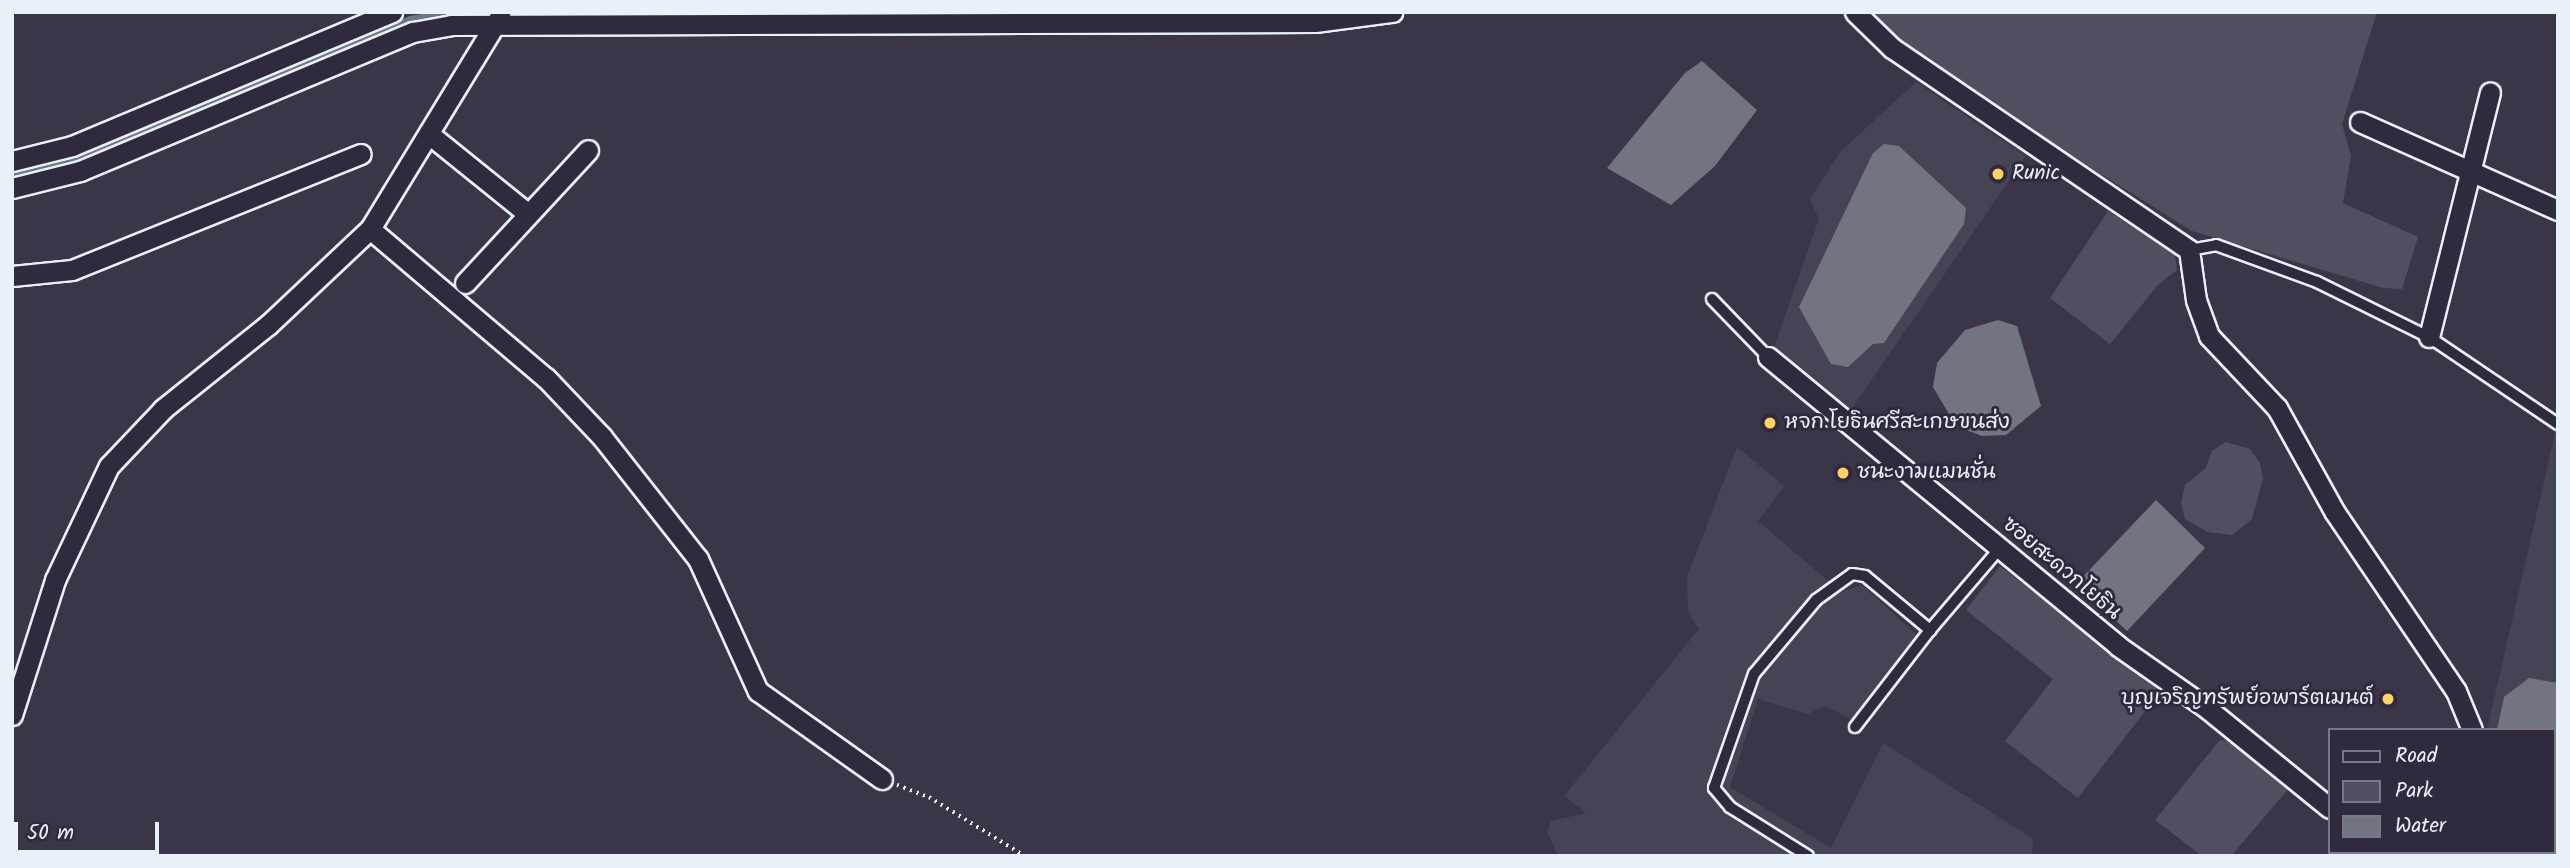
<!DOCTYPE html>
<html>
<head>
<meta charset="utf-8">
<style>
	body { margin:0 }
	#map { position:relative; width:2570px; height:868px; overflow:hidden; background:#3a3648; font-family:Kalam,"Playpen Sans Thai",sans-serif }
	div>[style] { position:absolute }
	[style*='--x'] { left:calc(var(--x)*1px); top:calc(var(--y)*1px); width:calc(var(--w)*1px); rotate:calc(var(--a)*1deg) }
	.built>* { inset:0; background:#464354 }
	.green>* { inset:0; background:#504e5f }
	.water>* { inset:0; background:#737482 }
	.stream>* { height:6px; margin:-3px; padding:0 3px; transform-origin:3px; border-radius:3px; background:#737482 }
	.path>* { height:3.5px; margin-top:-1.75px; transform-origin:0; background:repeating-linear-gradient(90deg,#e8f1f8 0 2px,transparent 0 7px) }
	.roads { filter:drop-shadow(2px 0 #e8f1f8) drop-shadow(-2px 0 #e8f1f8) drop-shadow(0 2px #e8f1f8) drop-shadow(0 -2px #e8f1f8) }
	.service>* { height:10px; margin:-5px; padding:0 5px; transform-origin:5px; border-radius:5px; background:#2f2a3d }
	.minor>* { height:19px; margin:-9.5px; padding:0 9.5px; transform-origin:9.5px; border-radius:9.5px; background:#2f2a3d }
	.dots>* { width:19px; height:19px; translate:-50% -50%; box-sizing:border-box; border:4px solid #2f2a3d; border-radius:50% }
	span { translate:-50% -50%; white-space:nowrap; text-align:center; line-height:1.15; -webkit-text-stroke:6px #2f2a3d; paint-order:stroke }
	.poi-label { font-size:21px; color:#e8f1f8 }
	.left { translate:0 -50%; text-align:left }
	.right { translate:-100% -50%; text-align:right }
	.street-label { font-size:21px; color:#e8f1f8 }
	.frame { position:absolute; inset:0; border:14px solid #e8f1f8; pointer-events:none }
	.legend { position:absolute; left:2328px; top:728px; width:228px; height:126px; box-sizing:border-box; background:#2f2a3d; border:2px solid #797a88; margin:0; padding:9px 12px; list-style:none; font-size:21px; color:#e8f1f8 }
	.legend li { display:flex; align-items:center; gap:14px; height:35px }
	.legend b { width:35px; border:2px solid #797a88 }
	.scale { position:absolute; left:14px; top:822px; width:145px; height:32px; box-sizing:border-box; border:4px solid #e8f1f8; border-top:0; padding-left:9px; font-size:21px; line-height:24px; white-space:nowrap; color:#e8f1f8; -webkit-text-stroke:5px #2f2a3d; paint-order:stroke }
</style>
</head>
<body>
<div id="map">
	<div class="built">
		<div style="clip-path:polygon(1916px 82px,2026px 156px,1850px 411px,1773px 350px,1819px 219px,1810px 199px,1840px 152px)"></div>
		<div style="clip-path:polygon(2558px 420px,2558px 856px,2465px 856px,2554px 852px,2554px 730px,2487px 730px)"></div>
		<div style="clip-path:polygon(1737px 447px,1784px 486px,1758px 521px,1841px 592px,1862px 585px,1920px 638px,1853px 720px,1825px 706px,1808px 714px,1758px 699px,1730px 787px,1831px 848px,1883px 743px,2033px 839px,2032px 856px,1558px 856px,1547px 832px,1551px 821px,1586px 813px,1564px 796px,1699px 629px,1688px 613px,1687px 577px)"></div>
	</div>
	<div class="green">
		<div style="clip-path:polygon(1872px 12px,2377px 12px,2342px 124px,2351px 156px,2343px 203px,2418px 237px,2402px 289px,2383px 288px,2192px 231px,2038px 135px,1899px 39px)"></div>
		<div style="clip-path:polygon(2108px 211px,2175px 255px,2177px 270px,2158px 285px,2110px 344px,2050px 298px)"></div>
		<div style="clip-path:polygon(2226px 442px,2250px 449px,2260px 463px,2263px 479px,2252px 519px,2232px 535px,2208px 532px,2185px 519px,2181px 503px,2185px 485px,2206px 468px,2212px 451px)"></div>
		<div style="clip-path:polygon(2000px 566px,2160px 692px,2078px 798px,2005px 741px,2053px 679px,1966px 610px)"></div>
		<div style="clip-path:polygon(2227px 740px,2289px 788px,2232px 855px,2202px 856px,2155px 820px,2219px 741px)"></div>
	</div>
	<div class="water">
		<div style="clip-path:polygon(1702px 61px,1757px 110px,1715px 166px,1671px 205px,1607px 168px,1685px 73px)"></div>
		<div style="clip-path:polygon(1884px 144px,1899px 146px,1966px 208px,1964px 224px,1884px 343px,1873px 344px,1848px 367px,1831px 364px,1799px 307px,1873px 153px)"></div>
		<div style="clip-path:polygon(1998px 320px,2017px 326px,2041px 406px,2006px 435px,1982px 436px,1956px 426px,1933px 387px,1937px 363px,1965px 330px)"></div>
		<div style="clip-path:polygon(2156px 500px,2205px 548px,2127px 631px,2077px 583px)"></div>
		<div style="clip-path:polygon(2529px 678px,2558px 683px,2554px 806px,2554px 730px,2497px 730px,2504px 697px)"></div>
		<div style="clip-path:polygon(2473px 852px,2543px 852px,2473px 856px)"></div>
	</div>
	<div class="stream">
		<div style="--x:723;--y:12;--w:582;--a:0"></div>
		<div style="--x:12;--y:174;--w:66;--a:-13.2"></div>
		<div style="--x:76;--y:159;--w:362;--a:-22.7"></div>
		<div style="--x:410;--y:19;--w:41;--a:-9.9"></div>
	</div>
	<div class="path">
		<div style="--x:897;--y:785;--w:34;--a:21"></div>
		<div style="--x:929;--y:797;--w:113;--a:31.6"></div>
	</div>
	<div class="roads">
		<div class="service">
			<div style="--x:2189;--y:250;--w:27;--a:-10"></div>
			<div style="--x:2216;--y:245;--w:108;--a:20.1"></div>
			<div style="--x:2317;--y:282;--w:125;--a:26.2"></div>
			<div style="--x:2429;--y:337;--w:156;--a:34"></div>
			<div style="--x:1712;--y:299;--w:81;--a:46"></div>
			<div style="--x:1855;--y:727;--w:123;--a:-52.3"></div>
			<div style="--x:1808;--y:856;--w:92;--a:-147.9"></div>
			<div style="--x:1730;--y:807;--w:25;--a:-130"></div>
			<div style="--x:1714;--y:788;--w:121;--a:-70.7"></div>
			<div style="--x:1754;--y:674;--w:97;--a:-50"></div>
			<div style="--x:1816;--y:600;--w:44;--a:-35.8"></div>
			<div style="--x:1852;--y:574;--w:13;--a:9"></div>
			<div style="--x:1865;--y:576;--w:85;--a:39.7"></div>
			<div style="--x:1930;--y:630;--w:108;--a:-49.5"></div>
		</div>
		<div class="minor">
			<div style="--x:1855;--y:12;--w:52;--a:44.2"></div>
			<div style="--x:1892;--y:48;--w:359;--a:34.2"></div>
			<div style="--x:2189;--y:250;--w:50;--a:82"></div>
			<div style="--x:2196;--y:300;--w:38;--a:70"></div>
			<div style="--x:2209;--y:336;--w:99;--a:46.6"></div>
			<div style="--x:2277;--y:408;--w:118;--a:61"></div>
			<div style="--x:2334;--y:511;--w:217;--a:55.9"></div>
			<div style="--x:2456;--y:691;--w:42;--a:67.7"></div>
			<div style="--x:2360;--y:122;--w:217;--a:24"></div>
			<div style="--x:429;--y:134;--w:127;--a:38.9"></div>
			<div style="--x:12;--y:161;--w:62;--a:-14"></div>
			<div style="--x:72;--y:146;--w:347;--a:-22.7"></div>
			<div style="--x:12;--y:188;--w:70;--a:-14"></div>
			<div style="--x:80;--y:171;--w:361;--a:-22.7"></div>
			<div style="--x:413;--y:32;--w:39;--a:-10"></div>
			<div style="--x:451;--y:25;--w:864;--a:-0.2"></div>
			<div style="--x:1315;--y:22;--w:78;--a:-7.4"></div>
			<div style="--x:370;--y:229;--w:231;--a:40.3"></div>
			<div style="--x:546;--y:378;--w:81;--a:46.5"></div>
			<div style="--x:602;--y:437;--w:155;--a:51.8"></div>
			<div style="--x:698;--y:559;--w:145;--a:65.6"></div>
			<div style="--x:758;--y:691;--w:152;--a:35.4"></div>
			<div style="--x:12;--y:276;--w:60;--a:-5.7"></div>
			<div style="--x:72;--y:270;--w:311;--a:-21.9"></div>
			<div style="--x:465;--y:283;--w:181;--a:-47.2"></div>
			<div style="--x:2429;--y:337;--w:252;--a:-76"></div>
			<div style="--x:1768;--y:357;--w:454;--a:39.5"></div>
			<div style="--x:2118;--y:646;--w:110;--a:35"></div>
			<div style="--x:2208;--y:709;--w:157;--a:39.1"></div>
			<div style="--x:12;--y:715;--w:142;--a:-72.3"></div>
			<div style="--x:55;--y:580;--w:126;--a:-64.7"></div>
			<div style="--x:109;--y:466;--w:79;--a:-46.5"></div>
			<div style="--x:163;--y:409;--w:134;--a:-38.7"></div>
			<div style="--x:268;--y:325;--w:140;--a:-43.3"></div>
			<div style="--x:370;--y:229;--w:250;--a:-58.6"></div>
			<div style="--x:2380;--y:852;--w:6;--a:45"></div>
			<div style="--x:2450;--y:856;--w:4;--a:-76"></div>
		</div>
	</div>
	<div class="dots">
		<div style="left:1998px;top:174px;background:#ffd166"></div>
		<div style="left:1770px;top:423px;background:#ffd166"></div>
		<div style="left:1843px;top:473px;background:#ffd166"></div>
		<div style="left:2388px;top:699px;background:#ffd166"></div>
	</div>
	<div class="poi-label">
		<span class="left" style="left:2012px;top:174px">Runic</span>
		<span class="left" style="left:1784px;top:423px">หจก.โยธินศรีสะเกษขนส่ง</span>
		<span class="left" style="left:1857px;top:473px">ชนะงามแมนชั่น</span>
		<span class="right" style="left:2374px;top:699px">บุญเจริญทรัพย์อพาร์ตเมนต์</span>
	</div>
	<div class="street-label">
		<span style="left:2061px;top:569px;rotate:40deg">ซอยสะดวกโยธิน</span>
	</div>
	<div class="frame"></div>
	<ul class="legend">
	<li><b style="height:9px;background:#2f2a3d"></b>Road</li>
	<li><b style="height:19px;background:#504e5f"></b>Park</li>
	<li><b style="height:19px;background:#737482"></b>Water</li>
	</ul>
	<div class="scale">50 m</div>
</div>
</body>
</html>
